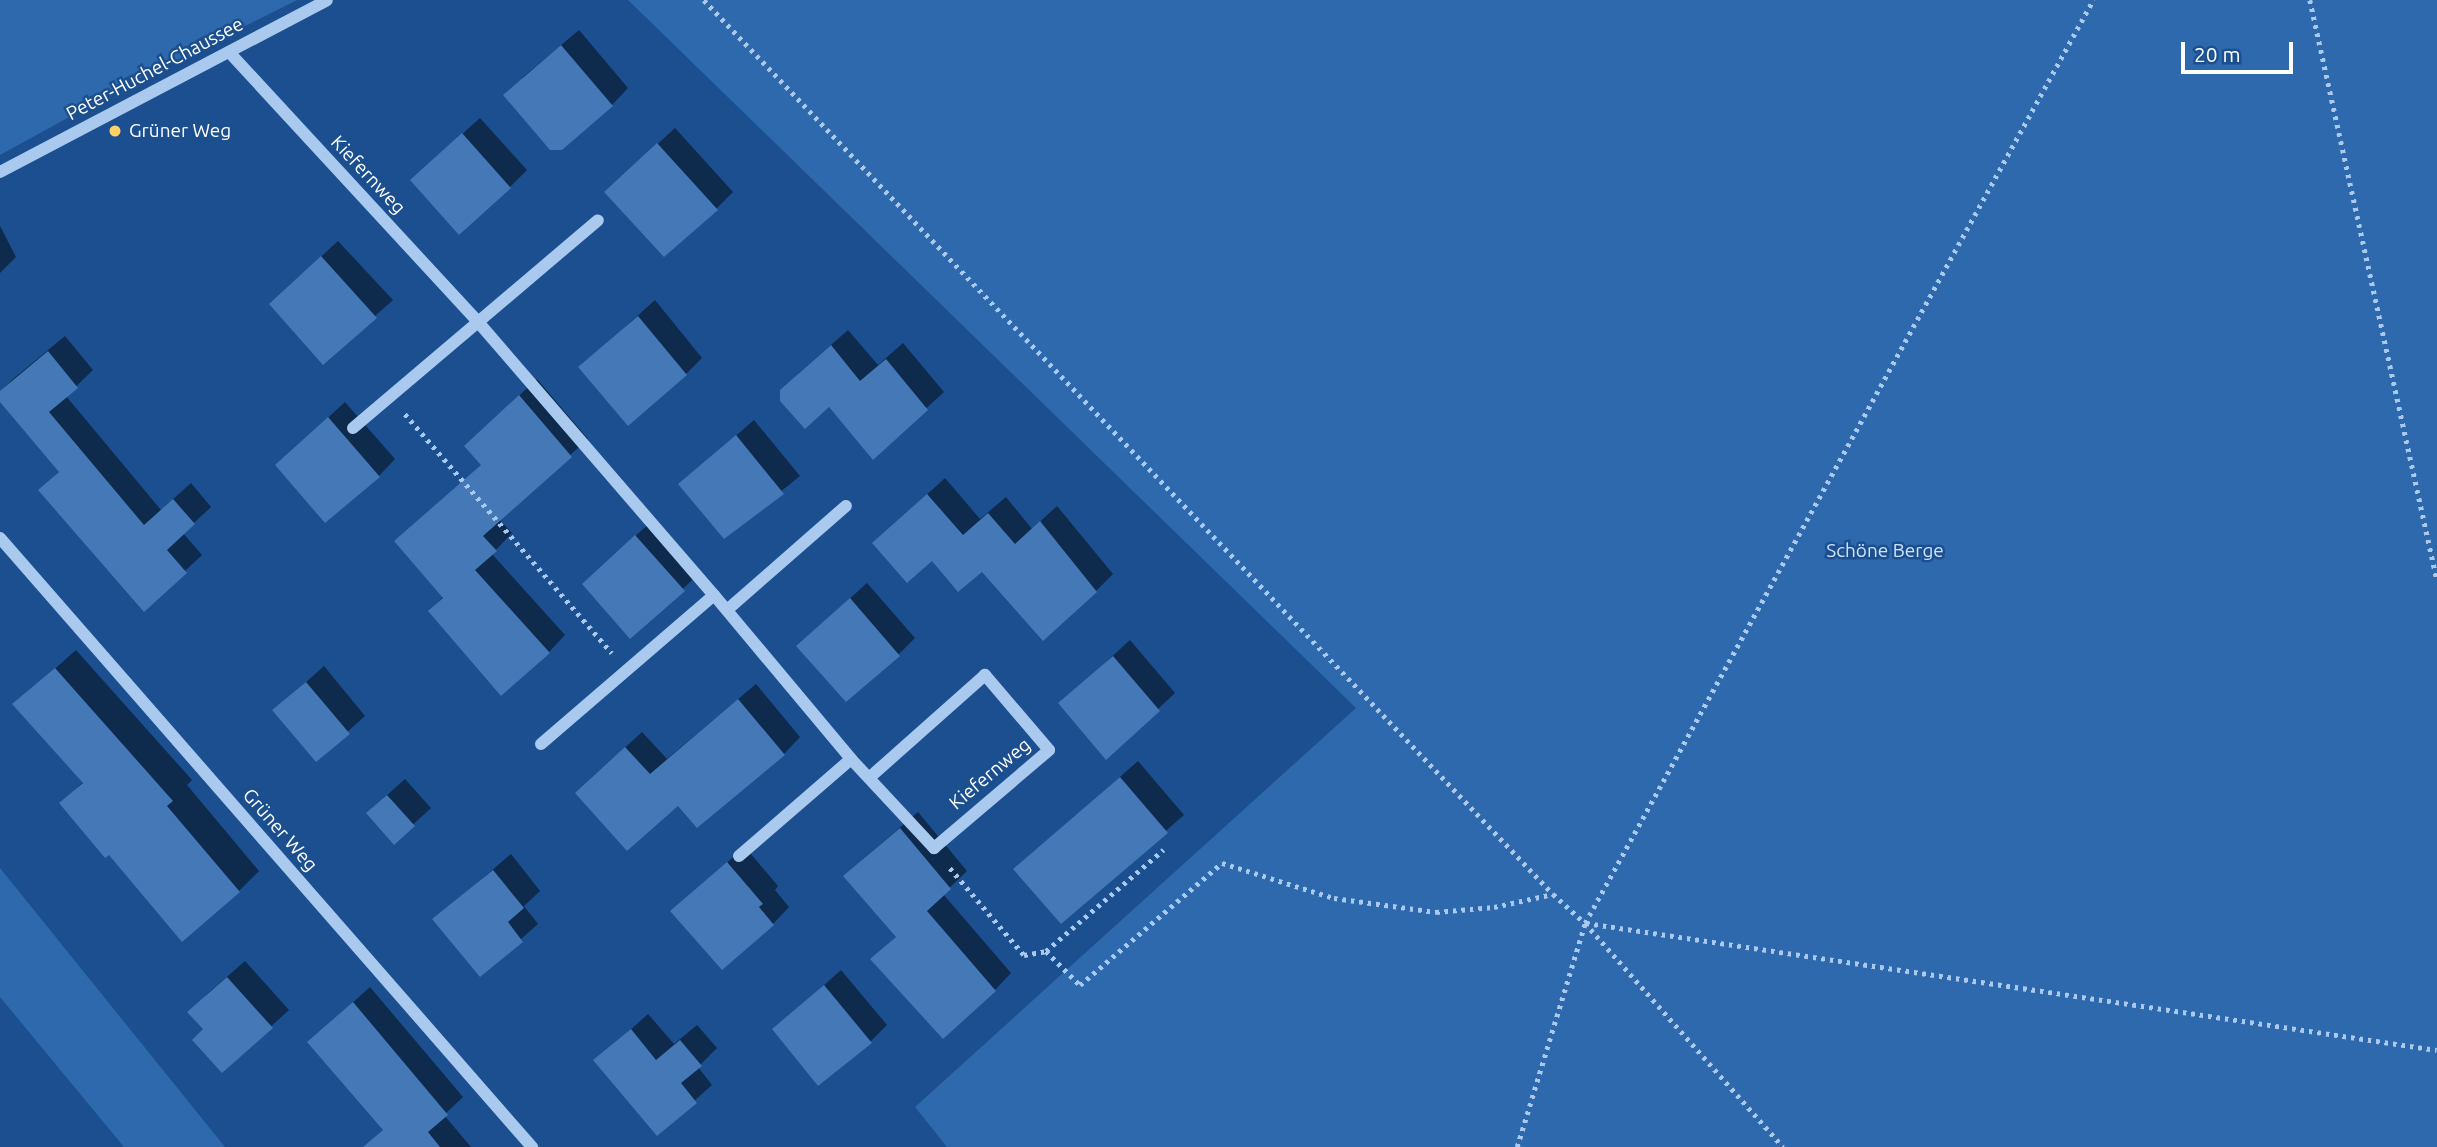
<!DOCTYPE html>
<html>
<head>
<meta charset="utf-8">
<style>
	body { margin:0 }
	#map { position:relative; width:2437px; height:1147px; overflow:hidden; background:#1b4f8f; font-family:Ubuntu,sans-serif }
	div>[style] { position:absolute }
	[style*='--x'] { left:calc(var(--x)*1px); top:calc(var(--y)*1px); width:calc(var(--w)*1px); rotate:calc(var(--a)*1deg) }
	.green>* { inset:0; background:#2e69ad }
	.shadow>* { inset:0; background:#0007 }
	.building>* { inset:0; background:#4478b7 }
	.path>* { height:4.5px; margin-top:-2.25px; transform-origin:0; background:repeating-linear-gradient(90deg,#a9c9ee 0 3.5px,transparent 0 8.5px) }
	.minor>* { height:12px; margin:-6px; padding:0 6px; transform-origin:6px; border-radius:6px; background:#a9c9ee }
	.dots>* { width:19px; height:19px; translate:-50% -50%; box-sizing:border-box; border:4px solid #1b4f8f; border-radius:50% }
	span { translate:-50% -50%; white-space:nowrap; text-align:center; line-height:1.15; -webkit-text-stroke:5px #1b4f8f; paint-order:stroke }
	.street-label { font-size:19px; color:#fff }
	.poi-label { font-size:19px; color:#fff }
	.left { translate:0 -50%; text-align:left }
	.park-label { font-size:19px; color:#cfe3fa }
	.scale { position:absolute; left:2181px; top:42px; width:112px; height:32px; box-sizing:border-box; border:4px solid #fff; border-top:0; padding-left:9px; font-size:21px; line-height:24px; white-space:nowrap; color:#fff; -webkit-text-stroke:5px #1b4f8f; paint-order:stroke }
</style>
</head>
<body>
<div id="map">
	<div class="green">
		<div style="clip-path:polygon(0 0,297px 0,137px 80px,0 155px)"></div>
		<div style="clip-path:polygon(628px 0,2437px 0,2437px 1147px,947px 1147px,915px 1107px,1356px 708px)"></div>
		<div style="clip-path:polygon(0 868px,225px 1147px,124px 1147px,0 997px)"></div>
	</div>
	<div class="shadow">
		<div style="clip-path:polygon(579px 30px,628px 88px,612px 105px,522px 78px)"></div>
		<div style="clip-path:polygon(480px 118px,527px 170px,510px 187px,429px 164px)"></div>
		<div style="clip-path:polygon(675px 128px,733px 192px,716px 209px,623px 176px)"></div>
		<div style="clip-path:polygon(0 226px,16px 257px,0 273px)"></div>
		<div style="clip-path:polygon(338px 241px,393px 300px,323px 362px,288px 287px)"></div>
		<div style="clip-path:polygon(655px 300px,702px 358px,686px 374px,581px 367px)"></div>
		<div style="clip-path:polygon(848px 330px,878px 365px,903px 343px,944px 392px,873px 457px,799px 373px)"></div>
		<div style="clip-path:polygon(65px 336px,93px 370px,66px 396px,161px 510px,191px 483px,211px 507px,183px 533px,202px 555px,144px 609px,40px 490px,60px 471px,0 400px,0 392px,13px 379px)"></div>
		<div style="clip-path:polygon(537px 379px,588px 439px,499px 519px,512px 533px,492px 554px,565px 635px,549px 652px,430px 611px,444px 596px,482px 464px,483px 429px)"></div>
		<div style="clip-path:polygon(345px 402px,395px 459px,379px 476px,294px 449px)"></div>
		<div style="clip-path:polygon(754px 420px,800px 476px,724px 537px,680px 484px)"></div>
		<div style="clip-path:polygon(945px 478px,980px 519px,1006px 497px,1032px 529px,1057px 506px,1113px 574px,1096px 591px,932px 559px,874px 543px)"></div>
		<div style="clip-path:polygon(653px 520px,700px 573px,630px 637px,601px 567px)"></div>
		<div style="clip-path:polygon(867px 583px,915px 638px,899px 654px,815px 630px)"></div>
		<div style="clip-path:polygon(1130px 640px,1175px 693px,1106px 758px,1060px 704px)"></div>
		<div style="clip-path:polygon(76px 650px,192px 780px,187px 785px,259px 871px,239px 891px,109px 853px,62px 803px,84px 781px,15px 704px)"></div>
		<div style="clip-path:polygon(324px 666px,365px 716px,316px 760px,275px 710px)"></div>
		<div style="clip-path:polygon(756px 684px,800px 737px,784px 754px,678px 804px,594px 776px,642px 732px,667px 759px)"></div>
		<div style="clip-path:polygon(1138px 761px,1184px 815px,1061px 922px,1016px 869px)"></div>
		<div style="clip-path:polygon(405px 779px,431px 808px,394px 842px,385px 797px)"></div>
		<div style="clip-path:polygon(918px 812px,967px 871px,943px 894px,1011px 973px,995px 990px,872px 959px,897px 936px,862px 860px)"></div>
		<div style="clip-path:polygon(745px 847px,778px 886px,775px 890px,789px 907px,773px 924px,689px 895px)"></div>
		<div style="clip-path:polygon(511px 854px,540px 891px,524px 906px,538px 924px,480px 975px,435px 919px)"></div>
		<div style="clip-path:polygon(245px 961px,289px 1010px,222px 1071px,205px 1029px,206px 995px)"></div>
		<div style="clip-path:polygon(841px 970px,887px 1025px,871px 1041px,774px 1030px)"></div>
		<div style="clip-path:polygon(370px 987px,463px 1097px,444px 1115px,471px 1147px,366px 1147px,384px 1129px,309px 1042px)"></div>
		<div style="clip-path:polygon(648px 1014px,674px 1044px,697px 1025px,717px 1048px,698px 1067px,712px 1085px,657px 1134px,596px 1061px)"></div>
	</div>
	<div class="building">
		<div style="clip-path:polygon(561px 45px,613px 106px,562px 150px,550px 150px,503px 95px)"></div>
		<div style="clip-path:polygon(462px 133px,511px 188px,459px 235px,410px 180px)"></div>
		<div style="clip-path:polygon(657px 143px,718px 210px,664px 257px,604px 192px)"></div>
		<div style="clip-path:polygon(321px 256px,377px 318px,323px 365px,269px 304px)"></div>
		<div style="clip-path:polygon(638px 316px,687px 375px,628px 426px,578px 367px)"></div>
		<div style="clip-path:polygon(831px 345px,860px 381px,886px 359px,928px 410px,873px 460px,829px 407px,805px 429px,780px 401px,780px 390px)"></div>
		<div style="clip-path:polygon(48px 351px,78px 388px,49px 412px,144px 525px,173px 499px,195px 524px,167px 550px,187px 573px,144px 612px,38px 490px,59px 472px,0 402px,0 391px)"></div>
		<div style="clip-path:polygon(519px 395px,572px 457px,483px 536px,497px 551px,475px 570px,550px 653px,501px 696px,428px 611px,443px 598px,394px 541px,481px 465px,464px 446px)"></div>
		<div style="clip-path:polygon(328px 417px,380px 477px,325px 523px,275px 465px)"></div>
		<div style="clip-path:polygon(736px 435px,784px 494px,724px 539px,678px 484px)"></div>
		<div style="clip-path:polygon(927px 494px,963px 535px,988px 513px,1015px 544px,1040px 521px,1097px 592px,1043px 641px,982px 572px,958px 592px,932px 561px,907px 583px,872px 543px)"></div>
		<div style="clip-path:polygon(635px 535px,685px 591px,630px 639px,582px 584px)"></div>
		<div style="clip-path:polygon(850px 598px,900px 656px,846px 702px,796px 646px)"></div>
		<div style="clip-path:polygon(1113px 656px,1160px 711px,1106px 760px,1058px 703px)"></div>
		<div style="clip-path:polygon(55px 668px,173px 801px,167px 806px,240px 892px,182px 942px,109px 855px,105px 858px,59px 803px,83px 783px,12px 704px)"></div>
		<div style="clip-path:polygon(306px 682px,350px 734px,316px 762px,272px 710px)"></div>
		<div style="clip-path:polygon(738px 699px,785px 755px,697px 828px,678px 806px,627px 851px,575px 793px,625px 747px,650px 774px)"></div>
		<div style="clip-path:polygon(1120px 777px,1168px 833px,1061px 924px,1013px 869px)"></div>
		<div style="clip-path:polygon(387px 795px,415px 826px,394px 845px,366px 813px)"></div>
		<div style="clip-path:polygon(900px 828px,951px 889px,927px 911px,996px 991px,943px 1039px,870px 959px,896px 937px,843px 876px)"></div>
		<div style="clip-path:polygon(727px 862px,763px 904px,759px 907px,774px 925px,722px 970px,670px 911px)"></div>
		<div style="clip-path:polygon(493px 870px,524px 908px,508px 922px,523px 942px,480px 977px,432px 919px)"></div>
		<div style="clip-path:polygon(227px 977px,273px 1028px,222px 1073px,192px 1040px,203px 1029px,187px 1012px)"></div>
		<div style="clip-path:polygon(824px 985px,872px 1043px,818px 1086px,772px 1029px)"></div>
		<div style="clip-path:polygon(353px 1002px,448px 1115px,428px 1132px,440px 1147px,363px 1147px,383px 1130px,307px 1042px)"></div>
		<div style="clip-path:polygon(631px 1029px,656px 1060px,680px 1040px,702px 1066px,681px 1083px,697px 1103px,657px 1136px,593px 1060px)"></div>
	</div>
	<div class="path">
		<div style="--x:704;--y:0;--w:1233;--a:46.48"></div>
		<div style="--x:1553;--y:894;--w:43;--a:42.2"></div>
		<div style="--x:1585;--y:923;--w:299;--a:48.5"></div>
		<div style="--x:2310;--y:0;--w:594;--a:77.65"></div>
		<div style="--x:405;--y:414;--w:316;--a:49.1"></div>
		<div style="--x:950;--y:868;--w:114;--a:49.6"></div>
		<div style="--x:1024;--y:955;--w:22;--a:-10"></div>
		<div style="--x:1046;--y:951;--w:155;--a:-40.8"></div>
		<div style="--x:1586;--y:923;--w:860;--a:8.49"></div>
		<div style="--x:1046;--y:951;--w:48;--a:45"></div>
		<div style="--x:1080;--y:985;--w:187;--a:-40.7"></div>
		<div style="--x:1222;--y:863;--w:117;--a:17.4"></div>
		<div style="--x:1334;--y:898;--w:103;--a:7.8"></div>
		<div style="--x:1436;--y:912;--w:58;--a:-4.9"></div>
		<div style="--x:1494;--y:907;--w:60;--a:-12.4"></div>
		<div style="--x:1517;--y:1147;--w:234;--a:-73.1"></div>
		<div style="--x:1585;--y:923;--w:1054;--a:-61.17"></div>
	</div>
	<div class="minor">
		<div style="--x:229;--y:52;--w:369;--a:47.3"></div>
		<div style="--x:479;--y:323;--w:359;--a:49.2"></div>
		<div style="--x:714;--y:595;--w:214;--a:50.1"></div>
		<div style="--x:851;--y:759;--w:122;--a:47"></div>
		<div style="--x:934;--y:848;--w:151;--a:-40.4"></div>
		<div style="--x:1049;--y:750;--w:99;--a:-130.5"></div>
		<div style="--x:985;--y:675;--w:154;--a:138.4"></div>
		<div style="--x:0;--y:172;--w:369;--a:-27.7"></div>
		<div style="--x:353;--y:428;--w:321;--a:-40.3"></div>
		<div style="--x:0;--y:538;--w:809;--a:48.86"></div>
		<div style="--x:727;--y:610;--w:158;--a:-41.2"></div>
		<div style="--x:541;--y:744;--w:228;--a:-40.7"></div>
		<div style="--x:739;--y:856;--w:148;--a:-40.9"></div>
	</div>
	<div class="dots">
		<div style="left:115px;top:131px;background:#ffd166"></div>
	</div>
	<div class="street-label">
		<span style="left:155px;top:69px;rotate:-28deg">Peter-Huchel-Chaussee</span>
		<span style="left:368px;top:175px;rotate:47deg">Kiefernweg</span>
		<span style="left:990px;top:774px;rotate:-40deg">Kiefernweg</span>
		<span style="left:280px;top:830px;rotate:49deg">Grüner Weg</span>
	</div>
	<div class="poi-label">
		<span class="left" style="left:129px;top:131px">Grüner Weg</span>
	</div>
	<div class="park-label">
		<span style="left:1885px;top:551px">Schöne Berge</span>
	</div>
	<div class="scale">20 m</div>
</div>
</body>
</html>
